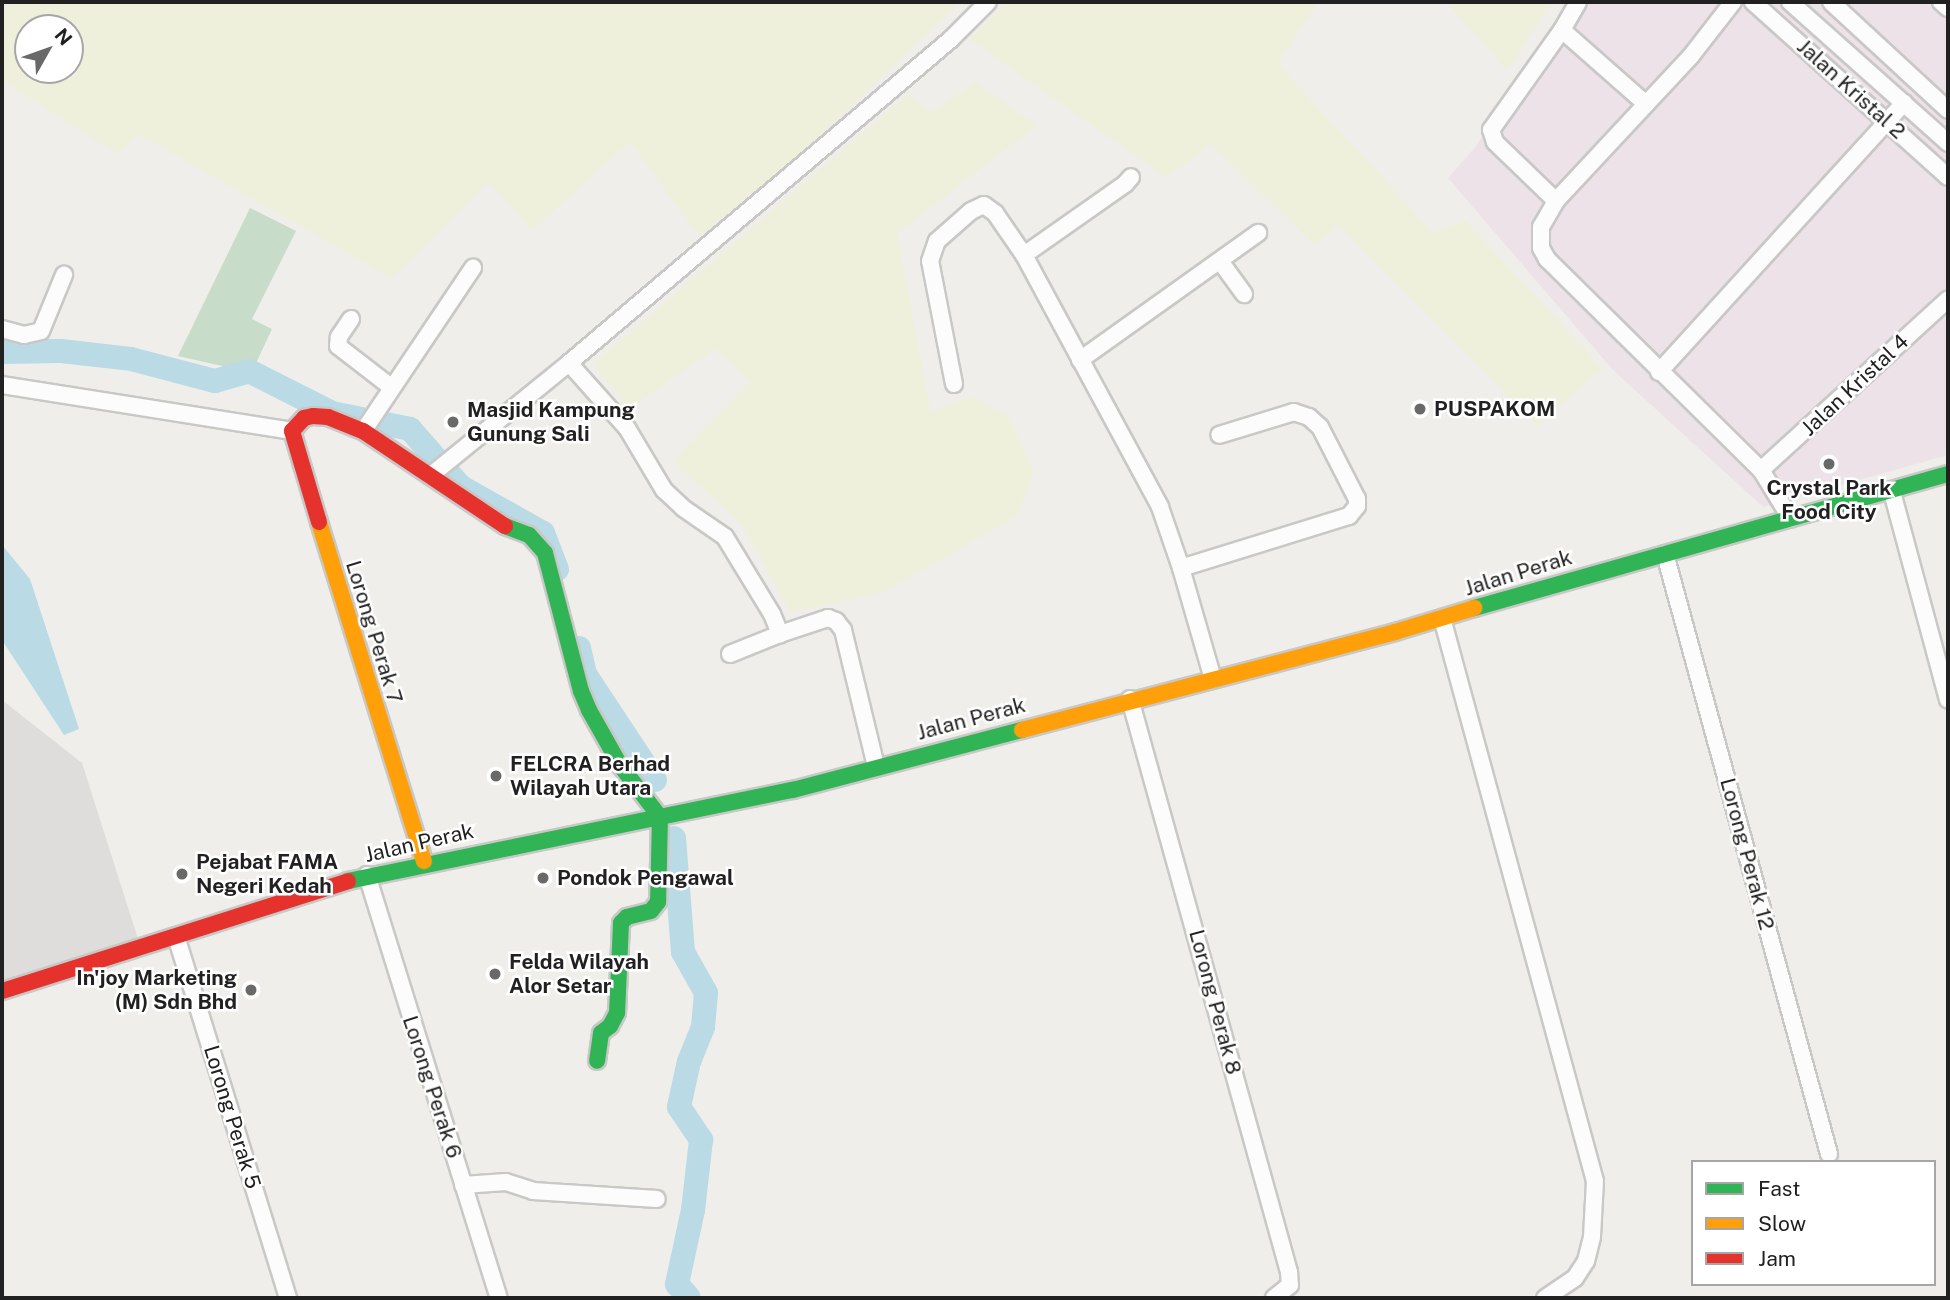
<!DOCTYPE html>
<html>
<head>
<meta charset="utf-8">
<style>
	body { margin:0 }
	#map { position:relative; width:1950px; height:1300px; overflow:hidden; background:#efeeea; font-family:"Public Sans",sans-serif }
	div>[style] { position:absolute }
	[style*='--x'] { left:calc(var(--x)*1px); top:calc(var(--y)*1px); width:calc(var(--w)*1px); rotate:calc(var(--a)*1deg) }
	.residential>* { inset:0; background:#dedddb }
	.industrial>* { inset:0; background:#ede2e8 }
	.farmland>* { inset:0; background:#eef0dc }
	.cemetery>* { inset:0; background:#c7dcc9 }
	.water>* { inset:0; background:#badae5 }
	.river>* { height:24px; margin:-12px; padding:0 12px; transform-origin:12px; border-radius:12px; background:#badae5 }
	.roads { filter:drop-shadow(2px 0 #c8c8c6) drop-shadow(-2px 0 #c8c8c6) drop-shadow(0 2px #c8c8c6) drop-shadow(0 -2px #c8c8c6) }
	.street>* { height:16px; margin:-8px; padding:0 8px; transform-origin:8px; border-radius:8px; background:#fdfcfc }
	.fast>* { height:16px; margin:-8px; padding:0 8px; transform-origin:8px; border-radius:8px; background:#30b455 }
	.slow>* { height:16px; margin:-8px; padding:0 8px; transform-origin:8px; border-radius:8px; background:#ff9f0a }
	.jam>* { height:16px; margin:-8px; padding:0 8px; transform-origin:8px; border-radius:8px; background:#e5322d }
	.dots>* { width:19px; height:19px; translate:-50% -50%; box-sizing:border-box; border:4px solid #fff; border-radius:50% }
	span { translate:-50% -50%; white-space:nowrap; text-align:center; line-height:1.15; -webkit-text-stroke:5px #fff; paint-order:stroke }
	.street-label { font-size:21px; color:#212121 }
	.poi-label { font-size:21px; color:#212121; font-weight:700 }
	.left { translate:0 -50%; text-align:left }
	.right { translate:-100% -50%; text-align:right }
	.frame { position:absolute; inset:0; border:4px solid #212121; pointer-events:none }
	.legend { position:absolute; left:1691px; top:1160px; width:245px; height:126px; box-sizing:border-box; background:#fff; border:2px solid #a6a6a6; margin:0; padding:9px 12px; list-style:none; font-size:21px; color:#212121 }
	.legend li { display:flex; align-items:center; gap:14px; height:35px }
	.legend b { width:35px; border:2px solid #a6a6a6 }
	.north { position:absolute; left:14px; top:14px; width:70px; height:70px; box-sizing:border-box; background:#fff; border:2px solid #a6a6a6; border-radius:50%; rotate:50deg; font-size:19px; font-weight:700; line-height:28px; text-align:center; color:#212121 }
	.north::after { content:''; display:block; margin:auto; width:24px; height:32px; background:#696967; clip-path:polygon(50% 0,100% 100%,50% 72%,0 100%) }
</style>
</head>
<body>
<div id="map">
	<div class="residential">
		<div style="clip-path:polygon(2px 700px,82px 763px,139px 942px,2px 984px)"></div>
	</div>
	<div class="industrial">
		<div style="clip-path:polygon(1572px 2px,1948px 2px,1948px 455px,1763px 507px,1613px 370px,1448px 178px,1476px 146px)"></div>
	</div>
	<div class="farmland">
		<div style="clip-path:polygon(evenodd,2px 2px,961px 2px,802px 152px,699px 237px,630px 142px,532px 231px,489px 182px,392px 278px,138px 134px,117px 154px,2px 80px,2px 2px,28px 28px,70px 28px,70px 70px,28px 70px,28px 28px)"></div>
		<div style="clip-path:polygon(1006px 2px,1318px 2px,1278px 64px,1433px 232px,1466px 221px,1603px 369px,1537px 426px,1338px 225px,1315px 246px,1211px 144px,1167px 178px,969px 39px)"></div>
		<div style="clip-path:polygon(1446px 2px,1552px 2px,1507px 71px)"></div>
		<div style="clip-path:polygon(976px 82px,1037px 125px,897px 234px,931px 412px,972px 397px,1008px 416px,1034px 471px,1017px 516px,882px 593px,790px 612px,742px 525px,672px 461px,750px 382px,715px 349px,629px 409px,593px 364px,908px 94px,931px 112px)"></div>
	</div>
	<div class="cemetery">
		<div style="clip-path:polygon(250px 208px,296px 231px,252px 319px,272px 329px,256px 363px,243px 361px,231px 368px,178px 356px)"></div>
	</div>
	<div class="water">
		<div style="clip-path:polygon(2px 545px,30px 579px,79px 729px,64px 735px,2px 640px)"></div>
	</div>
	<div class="river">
		<div style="--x:2;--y:352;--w:59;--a:-1"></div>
		<div style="--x:61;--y:351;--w:70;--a:6.5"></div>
		<div style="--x:131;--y:359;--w:87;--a:14.7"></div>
		<div style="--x:215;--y:381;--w:35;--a:-16"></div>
		<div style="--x:249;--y:371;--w:93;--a:26.8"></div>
		<div style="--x:332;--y:413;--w:80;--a:11.6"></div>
		<div style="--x:410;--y:429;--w:77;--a:48.7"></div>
		<div style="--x:461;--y:487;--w:94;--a:29.3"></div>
		<div style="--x:543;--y:533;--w:39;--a:69"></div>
		<div style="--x:579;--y:648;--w:27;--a:77"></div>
		<div style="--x:585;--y:674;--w:127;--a:56.6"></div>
		<div style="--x:674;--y:838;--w:114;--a:85.5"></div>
		<div style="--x:683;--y:952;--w:47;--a:60.7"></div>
		<div style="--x:706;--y:993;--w:34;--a:95"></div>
		<div style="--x:703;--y:1027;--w:37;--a:112"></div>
		<div style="--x:689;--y:1061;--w:47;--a:102.3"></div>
		<div style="--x:679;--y:1107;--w:40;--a:56"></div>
		<div style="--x:701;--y:1140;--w:70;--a:96.5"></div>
		<div style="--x:693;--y:1210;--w:76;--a:102.2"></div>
		<div style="--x:677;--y:1284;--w:18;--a:49"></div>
	</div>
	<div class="roads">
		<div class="street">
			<div style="--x:1733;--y:2;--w:68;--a:127.9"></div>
			<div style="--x:1691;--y:56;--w:198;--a:133"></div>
			<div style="--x:1556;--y:201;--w:30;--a:120"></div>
			<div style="--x:1541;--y:227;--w:21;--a:90"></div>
			<div style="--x:1541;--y:248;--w:13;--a:61"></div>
			<div style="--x:1547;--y:259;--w:301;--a:44.6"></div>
			<div style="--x:1761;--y:470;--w:57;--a:58.5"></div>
			<div style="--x:1753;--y:2;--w:262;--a:41.9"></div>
			<div style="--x:1790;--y:2;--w:212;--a:41.7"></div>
			<div style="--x:1831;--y:2;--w:159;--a:42.7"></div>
			<div style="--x:1941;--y:2;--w:9;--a:41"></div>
			<div style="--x:1562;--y:30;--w:112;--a:41.4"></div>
			<div style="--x:1556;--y:201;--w:85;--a:-136"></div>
			<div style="--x:1495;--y:142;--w:13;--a:-108"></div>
			<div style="--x:1491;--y:130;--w:123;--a:-54.6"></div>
			<div style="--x:1562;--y:30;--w:32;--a:-60"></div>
			<div style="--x:1024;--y:255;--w:123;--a:-35.1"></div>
			<div style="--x:1125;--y:184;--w:9;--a:-49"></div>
			<div style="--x:1220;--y:261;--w:41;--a:54"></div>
			<div style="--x:351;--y:319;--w:22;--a:124"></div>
			<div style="--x:339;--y:337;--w:9;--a:96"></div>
			<div style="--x:338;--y:346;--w:67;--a:37.7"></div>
			<div style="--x:2;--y:329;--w:23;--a:15"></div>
			<div style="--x:24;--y:335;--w:17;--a:-13"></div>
			<div style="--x:41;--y:331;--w:61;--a:-67.7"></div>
			<div style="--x:1080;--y:360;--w:219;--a:-35.5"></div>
			<div style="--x:569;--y:363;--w:87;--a:48.3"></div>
			<div style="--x:627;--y:428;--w:72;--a:59.2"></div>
			<div style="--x:664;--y:490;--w:26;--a:43"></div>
			<div style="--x:683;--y:508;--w:51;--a:34.6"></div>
			<div style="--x:725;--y:537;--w:90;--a:58.6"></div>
			<div style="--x:772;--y:614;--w:22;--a:68"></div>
			<div style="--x:780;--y:634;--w:51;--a:-18.4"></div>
			<div style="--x:828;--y:618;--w:9;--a:21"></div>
			<div style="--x:836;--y:621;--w:11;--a:52"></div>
			<div style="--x:843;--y:630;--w:140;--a:76.4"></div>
			<div style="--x:1659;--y:372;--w:364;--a:-47.7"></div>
			<div style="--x:954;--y:384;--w:125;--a:-101"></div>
			<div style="--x:930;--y:261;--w:21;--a:-71"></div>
			<div style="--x:937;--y:241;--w:45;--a:-41.4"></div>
			<div style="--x:971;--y:211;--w:14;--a:-25"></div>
			<div style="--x:984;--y:205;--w:14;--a:36"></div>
			<div style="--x:995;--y:213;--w:51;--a:55.4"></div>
			<div style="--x:1024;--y:255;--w:286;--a:61.6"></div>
			<div style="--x:1160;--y:507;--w:65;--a:71"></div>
			<div style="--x:1181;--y:568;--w:116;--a:73.9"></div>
			<div style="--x:2;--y:385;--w:294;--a:9"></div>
			<div style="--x:366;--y:427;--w:192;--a:-56.1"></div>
			<div style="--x:1761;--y:470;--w:253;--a:-42.4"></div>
			<div style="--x:430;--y:476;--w:179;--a:-39.1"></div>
			<div style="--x:569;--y:363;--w:501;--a:-40.3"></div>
			<div style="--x:951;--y:39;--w:52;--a:-45"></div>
			<div style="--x:1892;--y:492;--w:215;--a:74.9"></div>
			<div style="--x:1665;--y:554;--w:622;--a:74.71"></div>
			<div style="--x:1181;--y:568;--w:176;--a:-17.2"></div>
			<div style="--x:1349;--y:516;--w:13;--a:-51"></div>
			<div style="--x:1357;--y:506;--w:7;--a:-90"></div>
			<div style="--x:1357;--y:499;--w:81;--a:-117.2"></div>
			<div style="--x:1320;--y:427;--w:15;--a:-138"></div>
			<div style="--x:1309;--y:417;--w:16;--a:-162"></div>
			<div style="--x:1294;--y:412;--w:78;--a:163"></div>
			<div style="--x:1442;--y:618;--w:583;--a:74.8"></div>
			<div style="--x:1595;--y:1181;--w:56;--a:93.1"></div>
			<div style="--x:1592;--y:1237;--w:25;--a:104"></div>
			<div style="--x:1586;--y:1261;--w:20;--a:123"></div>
			<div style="--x:1575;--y:1278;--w:36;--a:146"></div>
			<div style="--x:730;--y:654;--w:54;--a:-21.8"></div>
			<div style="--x:1130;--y:699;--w:595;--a:74.49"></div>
			<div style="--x:1289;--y:1272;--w:13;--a:86"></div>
			<div style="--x:1290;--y:1285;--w:21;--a:141"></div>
			<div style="--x:367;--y:875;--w:443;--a:72.7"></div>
			<div style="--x:176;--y:936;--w:379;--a:72.8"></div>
			<div style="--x:463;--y:1185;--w:43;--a:-4"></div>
			<div style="--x:506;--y:1182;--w:28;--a:18"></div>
			<div style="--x:533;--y:1191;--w:124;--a:3.7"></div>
		</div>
		<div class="fast">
			<div style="--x:505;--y:526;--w:26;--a:21"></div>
			<div style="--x:529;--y:535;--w:24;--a:48"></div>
			<div style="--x:545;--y:553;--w:143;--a:75.4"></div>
			<div style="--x:581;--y:691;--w:21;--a:67"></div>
			<div style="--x:589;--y:710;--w:63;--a:60.6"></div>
			<div style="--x:620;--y:765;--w:66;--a:52.4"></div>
			<div style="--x:660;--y:817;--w:85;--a:91.3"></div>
			<div style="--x:658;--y:902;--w:11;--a:128"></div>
			<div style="--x:651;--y:911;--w:25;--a:166"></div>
			<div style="--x:627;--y:917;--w:8;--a:135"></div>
			<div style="--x:621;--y:923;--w:90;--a:92.5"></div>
			<div style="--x:617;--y:1013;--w:15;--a:118"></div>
			<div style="--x:610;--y:1026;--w:11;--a:142"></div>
			<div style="--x:601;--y:1033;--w:28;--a:98"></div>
			<div style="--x:1474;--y:608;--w:493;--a:-15.8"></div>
			<div style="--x:348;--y:881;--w:454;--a:-11.6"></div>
			<div style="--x:793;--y:790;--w:237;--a:-14.7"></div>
		</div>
		<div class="slow">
			<div style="--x:319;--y:522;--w:355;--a:72.8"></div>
			<div style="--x:1022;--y:730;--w:386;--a:-14.7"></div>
			<div style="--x:1395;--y:632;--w:83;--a:-16.9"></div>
		</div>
		<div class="jam">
			<div style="--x:319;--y:522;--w:95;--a:-106.5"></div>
			<div style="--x:292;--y:431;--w:18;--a:-47"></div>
			<div style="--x:304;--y:418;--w:9;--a:-13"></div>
			<div style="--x:313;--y:416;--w:15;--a:4"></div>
			<div style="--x:328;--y:417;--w:38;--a:22"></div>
			<div style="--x:363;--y:431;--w:171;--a:33.8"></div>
			<div style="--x:2;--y:991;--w:363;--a:-17.6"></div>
		</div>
	</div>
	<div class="dots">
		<div style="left:1420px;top:409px;background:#696967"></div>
		<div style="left:453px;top:422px;background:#696967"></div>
		<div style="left:1829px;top:464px;background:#696967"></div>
		<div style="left:496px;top:776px;background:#696967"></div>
		<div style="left:182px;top:874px;background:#696967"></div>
		<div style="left:543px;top:878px;background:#696967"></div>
		<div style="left:495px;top:974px;background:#696967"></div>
		<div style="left:251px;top:990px;background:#696967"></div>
	</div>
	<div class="street-label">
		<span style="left:1851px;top:89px;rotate:42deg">Jalan Kristal 2</span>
		<span style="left:1855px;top:385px;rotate:-43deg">Jalan Kristal 4</span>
		<span style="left:1518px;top:573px;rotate:-17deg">Jalan Perak</span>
		<span style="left:374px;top:632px;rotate:73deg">Lorong Perak 7</span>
		<span style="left:971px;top:719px;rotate:-15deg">Jalan Perak</span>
		<span style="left:419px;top:843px;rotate:-13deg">Jalan Perak</span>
		<span style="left:1747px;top:854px;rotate:75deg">Lorong Perak 12</span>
		<span style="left:1215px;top:1002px;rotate:75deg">Lorong Perak 8</span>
		<span style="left:432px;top:1087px;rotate:72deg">Lorong Perak 6</span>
		<span style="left:232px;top:1117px;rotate:73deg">Lorong Perak 5</span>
	</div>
	<div class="poi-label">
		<span class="left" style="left:1434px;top:409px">PUSPAKOM</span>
		<span class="left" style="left:467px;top:422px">Masjid Kampung<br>Gunung Sali</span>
		<span style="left:1829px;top:500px">Crystal Park<br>Food City</span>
		<span class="left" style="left:510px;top:776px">FELCRA Berhad<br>Wilayah Utara</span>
		<span class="left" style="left:196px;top:874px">Pejabat FAMA<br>Negeri Kedah</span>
		<span class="left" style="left:557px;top:878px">Pondok Pengawal</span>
		<span class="left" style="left:509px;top:974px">Felda Wilayah<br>Alor Setar</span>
		<span class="right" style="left:237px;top:990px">In'joy Marketing<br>(M) Sdn Bhd</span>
	</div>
	<div class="frame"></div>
	<ul class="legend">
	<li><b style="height:9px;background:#30b455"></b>Fast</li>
	<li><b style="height:9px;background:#ff9f0a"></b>Slow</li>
	<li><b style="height:9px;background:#e5322d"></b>Jam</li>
	</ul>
	<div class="north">N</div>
</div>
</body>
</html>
